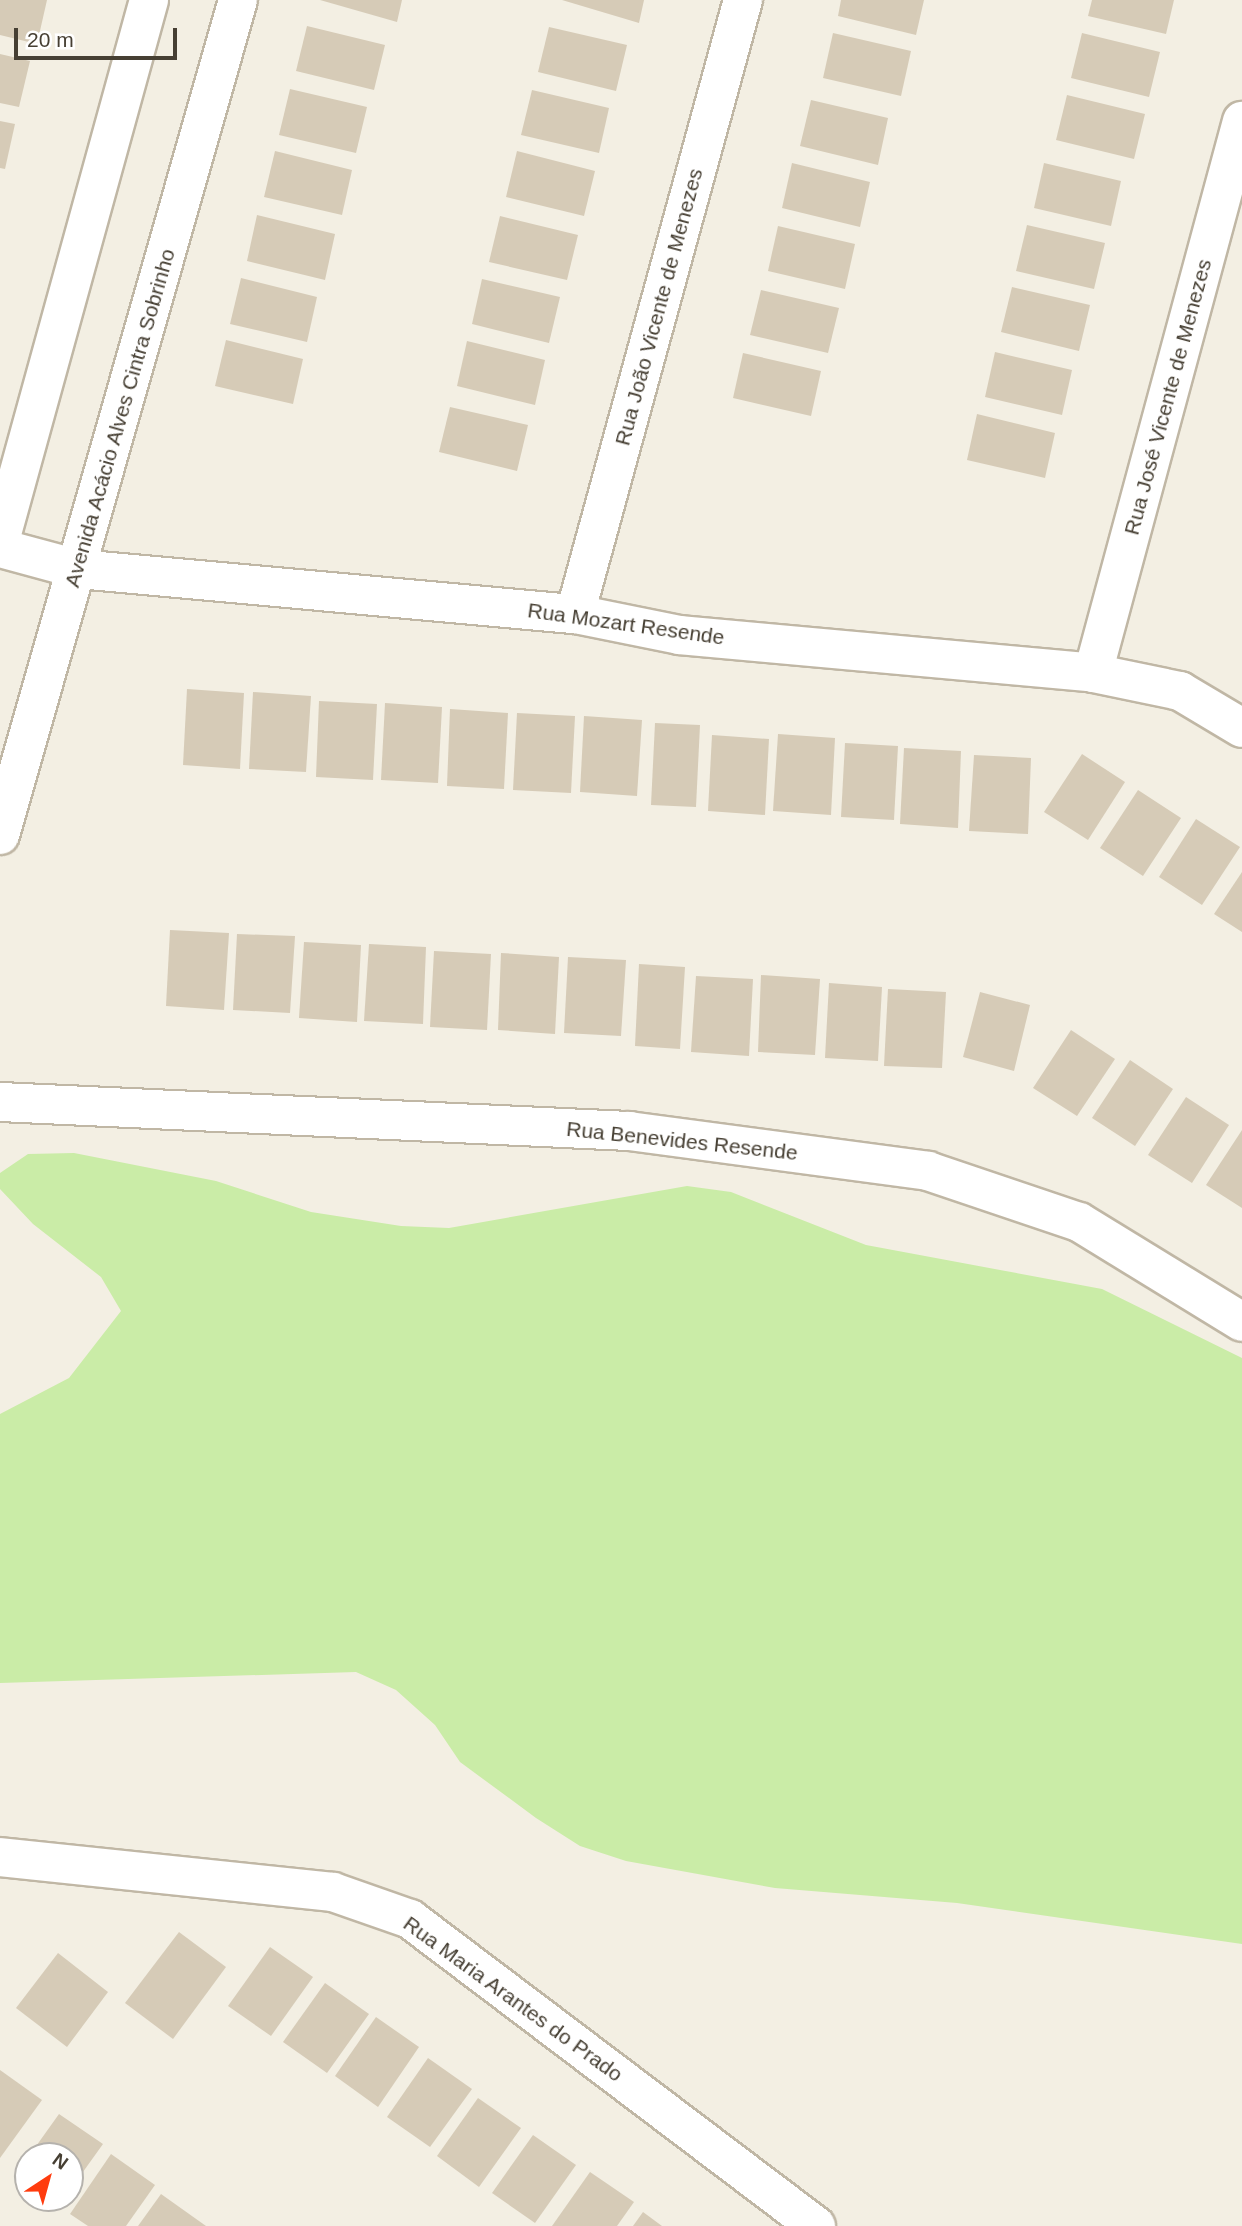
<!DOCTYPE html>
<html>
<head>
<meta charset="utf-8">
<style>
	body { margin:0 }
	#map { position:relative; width:1242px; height:2226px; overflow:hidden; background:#f3efe3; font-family:Arial,sans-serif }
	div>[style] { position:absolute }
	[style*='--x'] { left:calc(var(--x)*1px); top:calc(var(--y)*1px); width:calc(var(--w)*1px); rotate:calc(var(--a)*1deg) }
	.green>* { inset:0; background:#caeca7 }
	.building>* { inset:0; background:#d6cbb7 }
	.roads { filter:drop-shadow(2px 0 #c0b7a5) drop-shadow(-2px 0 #c0b7a5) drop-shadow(0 2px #c0b7a5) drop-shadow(0 -2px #c0b7a5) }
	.street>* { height:38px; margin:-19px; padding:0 19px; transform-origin:19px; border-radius:19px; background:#fff }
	span { translate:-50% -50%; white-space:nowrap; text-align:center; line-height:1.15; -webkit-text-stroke:6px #fff; paint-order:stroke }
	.street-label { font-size:21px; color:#463f33 }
	.north { position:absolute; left:14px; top:2142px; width:70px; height:70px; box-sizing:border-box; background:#fff; border:2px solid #b5b2ad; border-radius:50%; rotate:36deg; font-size:19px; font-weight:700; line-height:28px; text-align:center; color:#463f33 }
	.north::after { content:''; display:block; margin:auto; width:24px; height:32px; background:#ff3c0e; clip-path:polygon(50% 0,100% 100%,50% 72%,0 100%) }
	.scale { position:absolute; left:14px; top:28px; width:163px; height:32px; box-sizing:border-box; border:4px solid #463f33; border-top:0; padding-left:9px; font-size:21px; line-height:24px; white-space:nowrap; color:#463f33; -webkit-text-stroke:5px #fff; paint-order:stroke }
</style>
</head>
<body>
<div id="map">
	<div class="green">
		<div style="clip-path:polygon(74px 1153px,216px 1181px,311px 1212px,401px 1226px,449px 1228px,687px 1186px,731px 1192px,866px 1245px,1102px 1289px,1242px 1358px,1242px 1944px,957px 1903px,775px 1888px,626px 1861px,580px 1846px,536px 1818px,460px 1762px,435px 1725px,396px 1690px,356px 1672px,0 1683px,0 1414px,69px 1378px,121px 1311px,101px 1277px,33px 1224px,0 1189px,0 1173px,28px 1154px)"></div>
	</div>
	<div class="building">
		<div style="clip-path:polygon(0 0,47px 0,37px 44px,0 35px)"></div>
		<div style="clip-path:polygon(320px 0,402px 0,397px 22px)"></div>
		<div style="clip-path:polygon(562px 0,644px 0,639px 23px)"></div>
		<div style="clip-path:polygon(841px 0,924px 0,916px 35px,838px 16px)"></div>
		<div style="clip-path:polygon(1092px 0,1174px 0,1166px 34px,1088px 16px)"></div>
		<div style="clip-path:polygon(307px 26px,385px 45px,374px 90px,296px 71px)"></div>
		<div style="clip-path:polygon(549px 27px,627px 45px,616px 91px,538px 72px)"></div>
		<div style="clip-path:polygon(833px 33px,911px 51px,901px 96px,823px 78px)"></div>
		<div style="clip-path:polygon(1082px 33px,1160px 52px,1149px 97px,1071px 78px)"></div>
		<div style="clip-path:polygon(0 54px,30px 61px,19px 107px,0 103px)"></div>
		<div style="clip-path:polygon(290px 89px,367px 107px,356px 153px,279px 135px)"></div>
		<div style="clip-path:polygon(532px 90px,609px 108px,599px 153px,521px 135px)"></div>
		<div style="clip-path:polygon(1067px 95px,1145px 114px,1134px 159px,1056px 140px)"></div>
		<div style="clip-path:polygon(811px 100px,888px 118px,878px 165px,800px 146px)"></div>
		<div style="clip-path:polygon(0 121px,15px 124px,5px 169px,0 168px)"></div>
		<div style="clip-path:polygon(275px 151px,352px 170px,342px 215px,264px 197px)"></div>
		<div style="clip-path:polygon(517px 151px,595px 171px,584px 216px,506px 197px)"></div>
		<div style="clip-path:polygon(792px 163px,870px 182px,860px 227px,782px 208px)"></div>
		<div style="clip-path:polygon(1044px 163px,1121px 181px,1111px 226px,1034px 208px)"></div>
		<div style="clip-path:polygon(257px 215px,335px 234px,325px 280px,247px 261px)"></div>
		<div style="clip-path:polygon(500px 216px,578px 235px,567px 280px,489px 262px)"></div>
		<div style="clip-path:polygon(1027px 225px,1105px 243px,1094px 289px,1016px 271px)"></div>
		<div style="clip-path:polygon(778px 226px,855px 244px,845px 289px,768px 271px)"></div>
		<div style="clip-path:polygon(241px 278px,317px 297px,307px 342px,230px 324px)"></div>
		<div style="clip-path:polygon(482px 279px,560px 297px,549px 343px,472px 324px)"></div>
		<div style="clip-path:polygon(1012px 287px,1090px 305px,1079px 351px,1001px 332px)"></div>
		<div style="clip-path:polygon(761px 290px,839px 308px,828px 353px,750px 335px)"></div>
		<div style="clip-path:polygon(226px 340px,303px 359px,293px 404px,215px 386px)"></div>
		<div style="clip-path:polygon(467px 341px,545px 360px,535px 405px,457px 386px)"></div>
		<div style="clip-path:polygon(995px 352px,1072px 370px,1062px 415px,985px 397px)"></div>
		<div style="clip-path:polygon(743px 353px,821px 371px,811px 416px,733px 398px)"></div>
		<div style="clip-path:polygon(450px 407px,528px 425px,517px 471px,439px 452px)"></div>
		<div style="clip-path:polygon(977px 414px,1055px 433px,1045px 478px,967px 460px)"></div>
		<div style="clip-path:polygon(187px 689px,244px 693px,240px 769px,183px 765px)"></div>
		<div style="clip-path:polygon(253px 692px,311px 696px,306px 772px,249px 769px)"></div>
		<div style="clip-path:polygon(319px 701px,377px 704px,373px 780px,316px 777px)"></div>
		<div style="clip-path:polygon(385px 703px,442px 707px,438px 783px,381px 780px)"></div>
		<div style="clip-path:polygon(450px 709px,508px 713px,504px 789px,447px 786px)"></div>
		<div style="clip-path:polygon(517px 713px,575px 716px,571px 793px,513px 790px)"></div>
		<div style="clip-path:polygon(584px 716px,642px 720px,637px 796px,580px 792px)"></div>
		<div style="clip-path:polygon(655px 723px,700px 725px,696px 807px,651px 805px)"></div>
		<div style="clip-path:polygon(778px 734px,835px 738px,831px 815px,773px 811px)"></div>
		<div style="clip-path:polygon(712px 735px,769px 739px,765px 815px,708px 811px)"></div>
		<div style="clip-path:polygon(845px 743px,898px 746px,894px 820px,841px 817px)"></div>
		<div style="clip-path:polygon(904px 748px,961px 751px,958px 828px,900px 824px)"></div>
		<div style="clip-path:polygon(1082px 754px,1125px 782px,1088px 840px,1044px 812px)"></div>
		<div style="clip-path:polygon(974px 755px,1031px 758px,1028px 834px,969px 831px)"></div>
		<div style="clip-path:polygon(1138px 790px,1181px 818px,1143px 876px,1100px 848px)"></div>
		<div style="clip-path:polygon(1196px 819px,1240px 847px,1202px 905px,1159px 877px)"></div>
		<div style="clip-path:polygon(1242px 872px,1242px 932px,1214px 914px)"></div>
		<div style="clip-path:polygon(170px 930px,229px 933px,224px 1010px,166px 1006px)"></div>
		<div style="clip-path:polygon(237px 934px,295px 936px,290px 1013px,233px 1010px)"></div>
		<div style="clip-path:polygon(304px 942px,361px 945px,357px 1022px,299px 1018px)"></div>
		<div style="clip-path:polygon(369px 944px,426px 947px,423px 1024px,364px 1021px)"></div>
		<div style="clip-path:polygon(434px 951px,491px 954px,487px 1030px,430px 1027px)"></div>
		<div style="clip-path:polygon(501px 953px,559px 957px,555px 1034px,498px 1030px)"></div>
		<div style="clip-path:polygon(568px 957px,626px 960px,621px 1036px,564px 1033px)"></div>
		<div style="clip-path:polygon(639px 964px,685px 967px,680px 1049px,635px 1046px)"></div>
		<div style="clip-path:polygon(761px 975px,820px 979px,815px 1055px,758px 1052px)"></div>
		<div style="clip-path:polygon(696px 976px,753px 979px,749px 1056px,691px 1052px)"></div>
		<div style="clip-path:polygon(829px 983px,882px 987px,878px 1061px,825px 1058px)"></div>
		<div style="clip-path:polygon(888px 989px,946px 992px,942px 1068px,884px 1066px)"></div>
		<div style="clip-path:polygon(980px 992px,1030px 1005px,1014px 1071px,963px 1057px)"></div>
		<div style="clip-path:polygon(1071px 1030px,1115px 1059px,1077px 1116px,1033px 1088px)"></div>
		<div style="clip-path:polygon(1130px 1060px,1173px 1089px,1135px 1146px,1092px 1118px)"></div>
		<div style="clip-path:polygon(1186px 1097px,1229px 1125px,1192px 1183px,1148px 1155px)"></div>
		<div style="clip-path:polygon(1242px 1130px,1242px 1208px,1206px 1185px)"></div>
		<div style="clip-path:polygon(179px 1932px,226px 1967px,173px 2039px,125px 2003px)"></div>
		<div style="clip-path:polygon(270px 1947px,313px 1977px,271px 2036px,228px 2006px)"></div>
		<div style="clip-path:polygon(58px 1953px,108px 1992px,67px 2047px,16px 2008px)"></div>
		<div style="clip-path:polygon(325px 1983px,369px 2014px,327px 2073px,283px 2042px)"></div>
		<div style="clip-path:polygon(376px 2017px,419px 2047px,378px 2107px,335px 2076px)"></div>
		<div style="clip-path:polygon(428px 2058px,472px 2089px,430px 2147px,387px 2117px)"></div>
		<div style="clip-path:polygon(0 2070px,42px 2100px,0 2158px)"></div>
		<div style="clip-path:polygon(478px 2098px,521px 2128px,479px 2187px,437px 2156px)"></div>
		<div style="clip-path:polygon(59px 2114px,103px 2144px,70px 2190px,70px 2156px,29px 2156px)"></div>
		<div style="clip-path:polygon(533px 2135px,576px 2165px,535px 2223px,492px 2193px)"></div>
		<div style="clip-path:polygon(111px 2154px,155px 2185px,126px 2226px,88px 2226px,70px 2214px)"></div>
		<div style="clip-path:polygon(590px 2172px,634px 2202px,617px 2226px,552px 2226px)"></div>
		<div style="clip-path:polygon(161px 2194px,206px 2226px,138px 2226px)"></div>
		<div style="clip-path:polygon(643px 2212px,662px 2226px,633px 2226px)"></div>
	</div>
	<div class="roads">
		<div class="street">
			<div style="--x:0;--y:541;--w:561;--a:-74.6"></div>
			<div style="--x:0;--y:548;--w:81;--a:15.1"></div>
			<div style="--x:78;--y:569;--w:499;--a:5.2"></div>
			<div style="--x:575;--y:614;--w:106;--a:11.4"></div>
			<div style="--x:679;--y:635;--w:416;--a:5.2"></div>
			<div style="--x:1093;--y:673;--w:89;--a:11.7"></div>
			<div style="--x:1180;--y:691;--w:72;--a:30.8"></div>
			<div style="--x:575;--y:614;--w:637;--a:-74.7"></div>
			<div style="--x:1093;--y:673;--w:572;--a:-74.89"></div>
			<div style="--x:0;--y:835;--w:868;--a:-74.09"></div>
			<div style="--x:0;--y:1102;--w:630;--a:2.64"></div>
			<div style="--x:629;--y:1131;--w:302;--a:7.6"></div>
			<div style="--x:928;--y:1171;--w:159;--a:18.7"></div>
			<div style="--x:1079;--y:1222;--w:191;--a:31.5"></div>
			<div style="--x:0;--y:1857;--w:335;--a:6"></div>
			<div style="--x:333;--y:1892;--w:82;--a:19.3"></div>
			<div style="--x:410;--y:1919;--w:509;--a:37.1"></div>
		</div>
	</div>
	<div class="street-label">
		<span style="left:659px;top:307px;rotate:-75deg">Rua João Vicente de Menezes</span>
		<span style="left:1168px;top:397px;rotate:-75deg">Rua José Vicente de Menezes</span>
		<span style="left:120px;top:418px;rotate:-74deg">Avenida Acácio Alves Cintra Sobrinho</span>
		<span style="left:626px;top:624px;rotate:8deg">Rua Mozart Resende</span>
		<span style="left:682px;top:1141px;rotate:6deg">Rua Benevides Resende</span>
		<span style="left:513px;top:1999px;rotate:36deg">Rua Maria Arantes do Prado</span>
	</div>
	<div class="north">N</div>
	<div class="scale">20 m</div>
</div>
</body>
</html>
